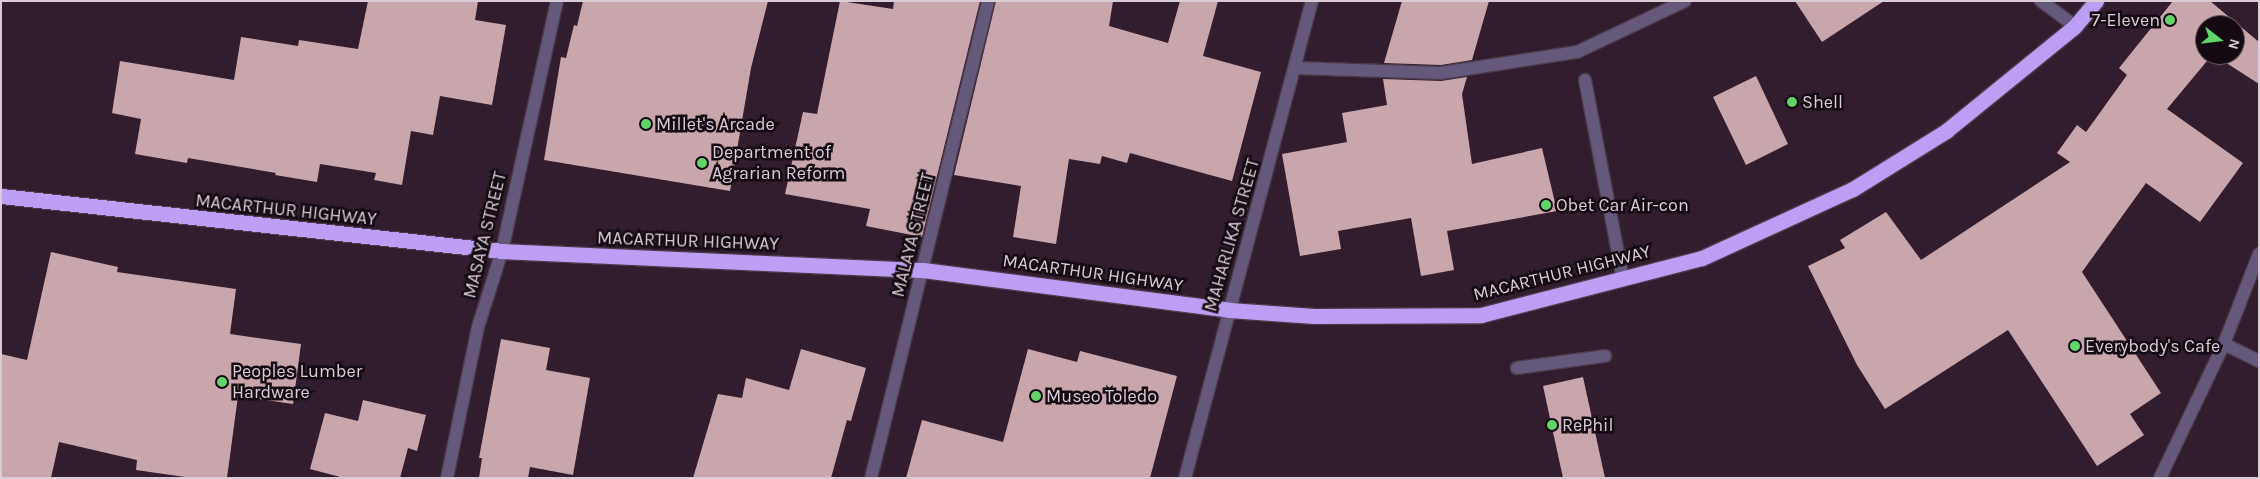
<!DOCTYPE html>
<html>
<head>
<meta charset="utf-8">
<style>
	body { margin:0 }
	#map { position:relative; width:2260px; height:479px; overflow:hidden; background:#311d2e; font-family:Karla,sans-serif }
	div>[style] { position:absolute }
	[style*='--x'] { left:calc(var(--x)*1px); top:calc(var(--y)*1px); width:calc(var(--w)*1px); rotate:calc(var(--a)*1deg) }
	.building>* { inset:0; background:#c9a6ab }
	.roads { filter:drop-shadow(1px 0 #4c3949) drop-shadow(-1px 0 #4c3949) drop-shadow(0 1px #4c3949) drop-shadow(0 -1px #4c3949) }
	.minor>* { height:12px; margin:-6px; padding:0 6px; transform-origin:6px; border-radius:6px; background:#64597b }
	.highway>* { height:15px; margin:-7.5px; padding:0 7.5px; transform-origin:7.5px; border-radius:7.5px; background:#bc9ff4 }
	.dots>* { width:14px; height:14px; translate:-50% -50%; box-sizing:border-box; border:2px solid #140b12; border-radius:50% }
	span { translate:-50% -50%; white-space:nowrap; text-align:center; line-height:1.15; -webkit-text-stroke:5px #140b12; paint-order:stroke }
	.poi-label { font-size:18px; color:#daccd7 }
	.right { translate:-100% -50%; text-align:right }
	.left { translate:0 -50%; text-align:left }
	.street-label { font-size:18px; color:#daccd7 }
	.frame { position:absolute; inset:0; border:2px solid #daccd7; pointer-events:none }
	.north { position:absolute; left:2195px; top:15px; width:50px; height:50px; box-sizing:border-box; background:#140b12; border:1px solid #635861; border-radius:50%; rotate:106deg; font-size:14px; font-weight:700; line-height:20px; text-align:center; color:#daccd7 }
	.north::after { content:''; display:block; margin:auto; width:18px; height:22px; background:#61d46a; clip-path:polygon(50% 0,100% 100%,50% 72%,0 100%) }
</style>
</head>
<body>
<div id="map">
	<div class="building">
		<div style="clip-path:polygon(368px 1px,478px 1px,475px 20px,506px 25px,492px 105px,440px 96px,433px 135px,411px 131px,402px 185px,374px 180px,376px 173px,320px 164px,317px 182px,275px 175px,276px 173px,188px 158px,187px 163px,135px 154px,141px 119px,112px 113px,120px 61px,234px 80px,241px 37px,298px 46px,299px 40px,358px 49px)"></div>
		<div style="clip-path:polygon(583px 1px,768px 1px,751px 68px,730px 191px,544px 160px,561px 57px,566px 58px,574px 25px,577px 26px)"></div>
		<div style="clip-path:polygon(840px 1px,893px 9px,894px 1px,980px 1px,922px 237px,866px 226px,870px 209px,785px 194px,803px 112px,817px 114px)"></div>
		<div style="clip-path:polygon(996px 1px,1113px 1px,1109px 26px,1168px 43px,1180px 1px,1218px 1px,1203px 56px,1261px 72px,1232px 181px,1130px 153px,1127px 163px,1102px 156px,1100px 164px,1069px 159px,1056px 244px,1013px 237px,1021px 186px,954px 175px)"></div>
		<div style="clip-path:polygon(1402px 1px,1489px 1px,1472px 60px,1441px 65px,1384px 63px)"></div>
		<div style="clip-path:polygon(1795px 1px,1884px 1px,1822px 42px)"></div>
		<div style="clip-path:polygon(2173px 1px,2210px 1px,2259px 42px,2259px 84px,2214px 55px,2235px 55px,2235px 25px,2205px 25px,2205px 55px,2212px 55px,2167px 109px,2243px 163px,2200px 222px,2146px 183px,2082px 272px,2161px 393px,2130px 414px,2144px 435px,2097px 466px,2008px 330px,1885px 409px,1857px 365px,1808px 266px,1845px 248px,1840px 240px,1886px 212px,1921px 260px,2070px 162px,2057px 153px,2077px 125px,2086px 132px,2127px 75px,2119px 68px)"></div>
		<div style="clip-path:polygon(1756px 76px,1788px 144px,1746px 165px,1713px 97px)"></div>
		<div style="clip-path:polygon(1467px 77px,1462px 94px,1472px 164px,1542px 148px,1557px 211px,1447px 231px,1454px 270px,1421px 276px,1411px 218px,1338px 231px,1341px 249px,1300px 256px,1282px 154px,1347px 142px,1342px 113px,1387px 105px,1383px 79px,1441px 81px)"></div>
		<div style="clip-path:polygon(51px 252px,118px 267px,117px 272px,236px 289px,230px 334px,301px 344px,293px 404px,238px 396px,227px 478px,192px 478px,136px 470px,137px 460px,59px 442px,51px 478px,1px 478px,1px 354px,27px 360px)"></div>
		<div style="clip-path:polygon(501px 339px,550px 348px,546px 370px,590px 378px,573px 475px,530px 467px,528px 478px,479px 478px,482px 458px,479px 458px)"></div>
		<div style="clip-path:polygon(801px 349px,866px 368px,851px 421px,847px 420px,831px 478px,693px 478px,718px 394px,742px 398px,746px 378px,789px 390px)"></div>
		<div style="clip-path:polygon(1028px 349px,1077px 362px,1080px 351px,1177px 376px,1150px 478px,906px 478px,922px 420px,1003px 442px)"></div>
		<div style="clip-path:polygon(1583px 377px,1605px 478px,1563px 478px,1543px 386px)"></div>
		<div style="clip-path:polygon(363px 400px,426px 415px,417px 451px,408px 448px,400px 478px,344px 478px,310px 469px,325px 413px,358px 421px)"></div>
	</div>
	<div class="roads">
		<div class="minor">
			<div style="--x:2041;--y:1;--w:42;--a:36.3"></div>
			<div style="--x:1296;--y:68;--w:145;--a:2"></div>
			<div style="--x:1441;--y:73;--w:138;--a:-8.8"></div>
			<div style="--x:1577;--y:52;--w:119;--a:-25.3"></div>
			<div style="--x:1585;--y:80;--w:203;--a:79.2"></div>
			<div style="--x:2259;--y:254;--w:97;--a:111.3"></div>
			<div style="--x:2224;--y:344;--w:39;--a:26"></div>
			<div style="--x:1517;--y:368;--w:89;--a:-7.8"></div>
			<div style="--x:447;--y:478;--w:154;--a:-78.4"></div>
			<div style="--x:478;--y:327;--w:80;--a:-72.5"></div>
			<div style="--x:502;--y:251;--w:256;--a:-77.6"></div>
			<div style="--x:871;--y:478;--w:491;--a:-76.2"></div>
			<div style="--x:1185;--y:478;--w:494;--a:-75.1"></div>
			<div style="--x:2160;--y:478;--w:148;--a:-64.5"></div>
		</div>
		<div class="highway">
			<div style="--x:1;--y:196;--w:504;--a:6.26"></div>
			<div style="--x:502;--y:251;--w:421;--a:2.6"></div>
			<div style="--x:923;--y:270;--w:309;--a:7.4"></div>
			<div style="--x:1229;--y:310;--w:85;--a:4"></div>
			<div style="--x:1314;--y:316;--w:167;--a:-0.3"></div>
			<div style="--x:1481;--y:315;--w:228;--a:-14.5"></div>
			<div style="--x:1702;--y:258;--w:166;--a:-24.6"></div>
			<div style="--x:1853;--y:189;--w:110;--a:-31.9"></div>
			<div style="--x:1946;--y:131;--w:166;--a:-39.1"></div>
			<div style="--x:2075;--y:26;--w:33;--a:-50"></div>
		</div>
	</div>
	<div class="dots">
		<div style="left:2170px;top:20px;background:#61d46a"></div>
		<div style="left:1792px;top:102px;background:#61d46a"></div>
		<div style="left:646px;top:124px;background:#61d46a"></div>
		<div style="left:702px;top:163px;background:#61d46a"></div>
		<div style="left:1546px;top:205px;background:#61d46a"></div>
		<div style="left:2075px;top:346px;background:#61d46a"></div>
		<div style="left:222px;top:382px;background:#61d46a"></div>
		<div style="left:1036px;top:396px;background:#61d46a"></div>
		<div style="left:1552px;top:425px;background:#61d46a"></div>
	</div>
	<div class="poi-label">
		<span class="right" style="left:2160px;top:20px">7-Eleven</span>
		<span class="left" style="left:1802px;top:102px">Shell</span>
		<span class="left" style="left:656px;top:124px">Millet's Arcade</span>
		<span class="left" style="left:712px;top:163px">Department of<br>Agrarian Reform</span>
		<span class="left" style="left:1556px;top:205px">Obet Car Air-con</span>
		<span class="left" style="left:2085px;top:346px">Everybody's Cafe</span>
		<span class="left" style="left:232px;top:382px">Peoples Lumber<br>Hardware</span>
		<span class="left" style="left:1046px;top:396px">Museo Toledo</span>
		<span class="left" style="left:1562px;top:425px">RePhil</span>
	</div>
	<div class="street-label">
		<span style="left:286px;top:210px;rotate:6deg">MACARTHUR HIGHWAY</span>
		<span style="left:485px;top:235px;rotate:-76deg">MASAYA STREET</span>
		<span style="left:913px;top:235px;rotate:-76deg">MALAYA STREET</span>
		<span style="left:1232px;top:235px;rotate:-74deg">MAHARLIKA STREET</span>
		<span style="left:688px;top:241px;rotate:2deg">MACARTHUR HIGHWAY</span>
		<span style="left:1093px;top:273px;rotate:8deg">MACARTHUR HIGHWAY</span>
		<span style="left:1562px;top:273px;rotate:-14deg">MACARTHUR HIGHWAY</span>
	</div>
	<div class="frame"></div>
	<div class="north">N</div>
</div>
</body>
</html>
